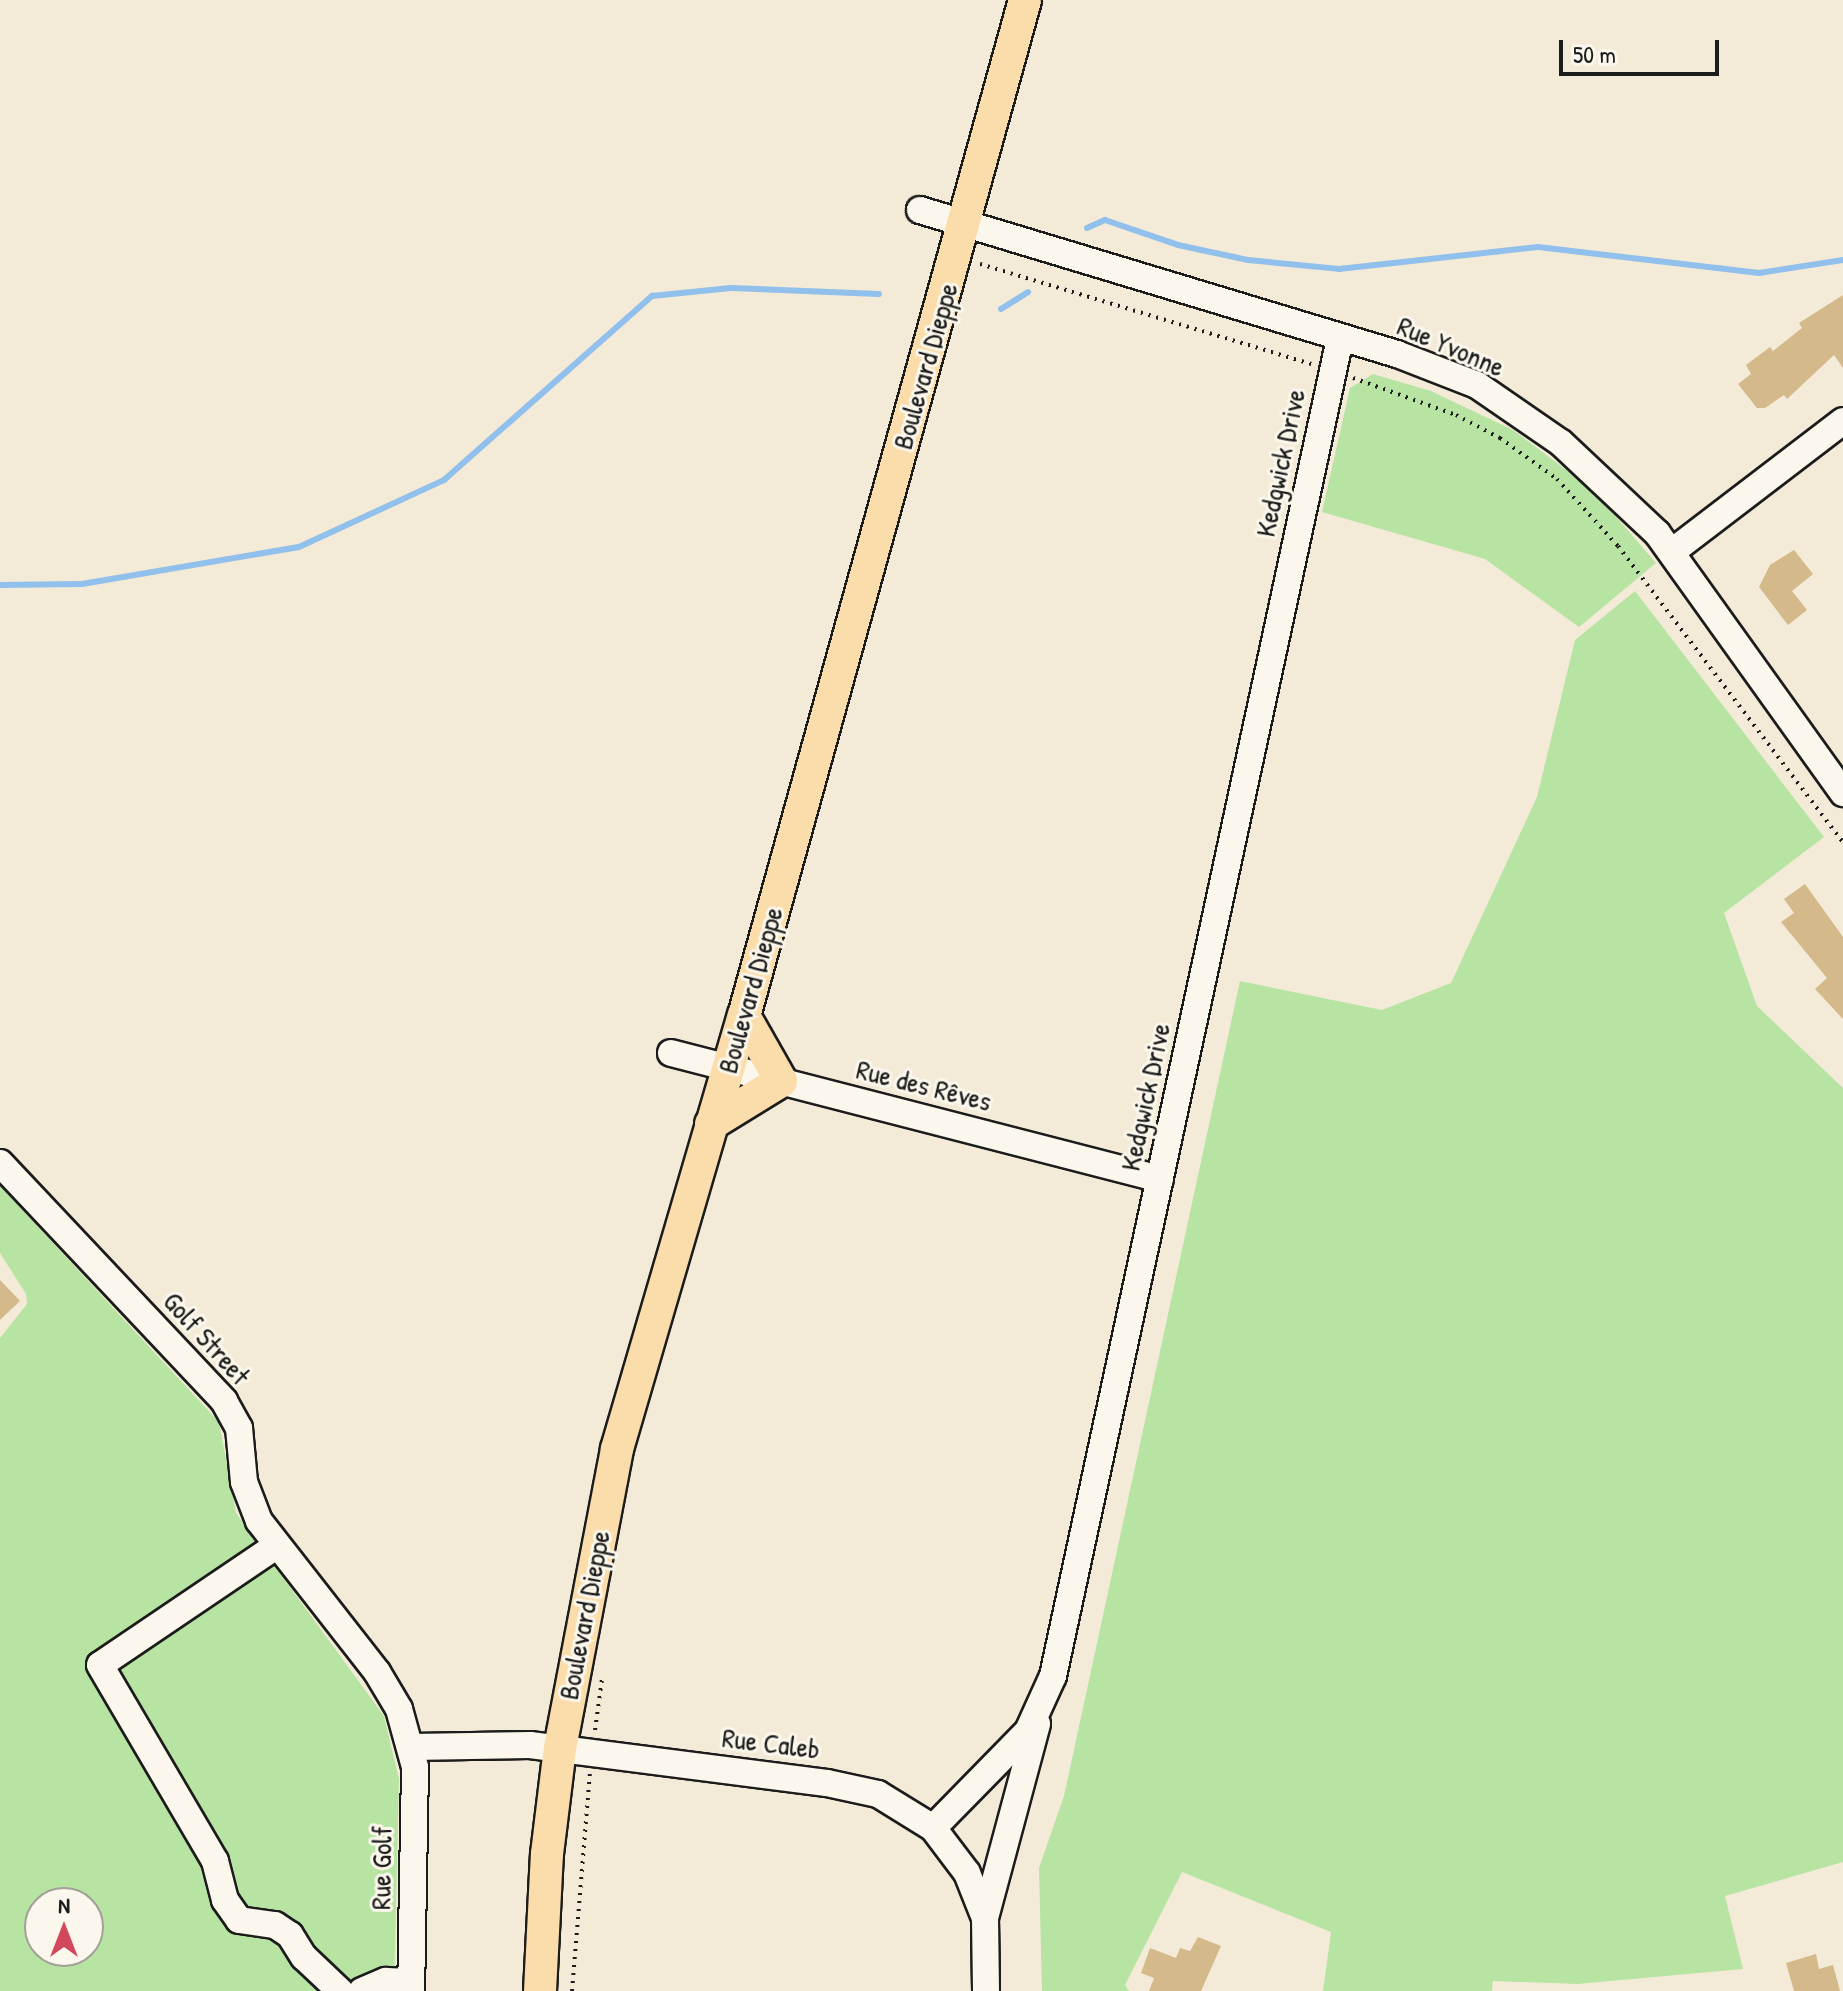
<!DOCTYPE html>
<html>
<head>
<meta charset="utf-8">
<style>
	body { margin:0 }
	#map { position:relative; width:1843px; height:1991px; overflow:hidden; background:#f3ebd8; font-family:"Patrick Hand",sans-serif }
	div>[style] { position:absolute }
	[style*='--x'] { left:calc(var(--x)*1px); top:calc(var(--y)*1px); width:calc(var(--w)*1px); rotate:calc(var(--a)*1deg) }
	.green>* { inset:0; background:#b7e4a2 }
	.stream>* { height:6px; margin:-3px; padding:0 3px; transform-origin:3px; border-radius:3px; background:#90c0eb }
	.building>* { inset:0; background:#d4b98a }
	.path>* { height:4px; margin-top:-2px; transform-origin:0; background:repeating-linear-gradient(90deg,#1c1c1c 0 2px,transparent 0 8px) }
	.roads { filter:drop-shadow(2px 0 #1c1c1c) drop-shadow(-2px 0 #1c1c1c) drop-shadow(0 2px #1c1c1c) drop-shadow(0 -2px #1c1c1c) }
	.minor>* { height:26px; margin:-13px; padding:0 13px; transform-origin:13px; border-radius:13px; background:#fbf7ec }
	.major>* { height:32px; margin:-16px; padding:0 16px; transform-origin:16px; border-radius:16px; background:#fbddab }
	span { translate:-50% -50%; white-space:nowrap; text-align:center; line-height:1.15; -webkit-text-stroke:6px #fbf7ec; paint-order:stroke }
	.street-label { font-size:28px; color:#1c1c1c }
	.north { position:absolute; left:24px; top:1887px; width:80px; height:80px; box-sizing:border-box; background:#fbf7ec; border:2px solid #a29f99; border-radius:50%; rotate:0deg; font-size:22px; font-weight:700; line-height:32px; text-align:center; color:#1c1c1c }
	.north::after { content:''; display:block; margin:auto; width:28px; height:36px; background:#d1495b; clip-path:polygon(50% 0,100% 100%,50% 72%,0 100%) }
	.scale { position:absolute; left:1559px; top:40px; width:160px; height:36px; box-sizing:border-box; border:4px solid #1c1c1c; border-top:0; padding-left:10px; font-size:24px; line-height:28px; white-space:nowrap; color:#1c1c1c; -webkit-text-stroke:6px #fbf7ec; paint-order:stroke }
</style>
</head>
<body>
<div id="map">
	<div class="green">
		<div style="clip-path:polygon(1373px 374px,1431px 391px,1513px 430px,1593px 490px,1656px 563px,1579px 627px,1485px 559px,1322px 512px,1350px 388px)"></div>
		<div style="clip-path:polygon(1635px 591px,1824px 837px,1724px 913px,1757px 1006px,1843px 1088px,1843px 1862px,1725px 1896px,1743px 1969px,1577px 1984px,1493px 1981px,1492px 1991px,1323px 1991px,1331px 1932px,1182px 1872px,1125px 1985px,1129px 1991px,1042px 1991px,1039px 1868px,1064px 1796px,1240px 981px,1382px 1010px,1451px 983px,1537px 797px,1575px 640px)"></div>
		<div style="clip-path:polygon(evenodd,0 1186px,219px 1422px,236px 1513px,384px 1716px,399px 1779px,394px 1991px,0 1991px,0 1338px,27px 1304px,26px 1294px,0 1253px,0 1186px,40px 1903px,88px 1903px,88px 1951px,40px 1951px,40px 1903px)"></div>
	</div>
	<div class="stream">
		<div style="--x:1087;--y:228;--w:20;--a:-24"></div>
		<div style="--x:1105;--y:220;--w:77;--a:18.9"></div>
		<div style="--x:1178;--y:245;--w:72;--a:12.1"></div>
		<div style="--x:1248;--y:260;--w:91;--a:5.6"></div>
		<div style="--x:1339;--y:269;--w:200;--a:-6.3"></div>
		<div style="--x:1538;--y:247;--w:223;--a:6.7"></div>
		<div style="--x:1759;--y:273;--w:85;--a:-8.8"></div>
		<div style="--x:1001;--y:309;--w:32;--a:-32"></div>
		<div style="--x:0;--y:585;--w:82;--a:-0.7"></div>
		<div style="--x:82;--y:584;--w:220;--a:-9.7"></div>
		<div style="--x:299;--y:547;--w:160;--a:-24.8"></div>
		<div style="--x:444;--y:480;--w:278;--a:-41.5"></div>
		<div style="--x:652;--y:296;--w:79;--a:-5.8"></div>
		<div style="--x:731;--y:288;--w:148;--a:2.3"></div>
	</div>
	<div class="building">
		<div style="clip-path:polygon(1843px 295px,1843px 368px,1834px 355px,1787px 399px,1784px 395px,1765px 408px,1757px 408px,1738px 384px,1751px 374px,1746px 365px,1770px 347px,1773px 351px,1802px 328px,1799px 323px)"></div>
		<div style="clip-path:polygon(1794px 550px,1813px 574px,1792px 591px,1807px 610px,1788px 625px,1759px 587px,1770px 565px)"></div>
		<div style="clip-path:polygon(1805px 884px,1843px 937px,1843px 1019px,1815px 989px,1827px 978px,1781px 922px,1794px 913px,1784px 899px)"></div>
		<div style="clip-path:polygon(0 1280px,20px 1301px,0 1320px)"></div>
		<div style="clip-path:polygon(1198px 1937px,1221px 1946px,1201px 1991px,1149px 1991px,1154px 1978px,1141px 1973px,1150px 1948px,1176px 1958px,1180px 1948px,1190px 1951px)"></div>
		<div style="clip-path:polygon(1816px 1954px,1819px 1969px,1833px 1965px,1840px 1991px,1794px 1991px,1786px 1963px)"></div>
	</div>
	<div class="path">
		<div style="--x:980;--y:264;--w:346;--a:16.8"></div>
		<div style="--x:1353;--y:378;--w:109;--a:19.8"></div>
		<div style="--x:1456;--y:415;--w:50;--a:27.6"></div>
		<div style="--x:1500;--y:438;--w:70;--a:35.7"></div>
		<div style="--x:1557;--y:479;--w:91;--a:47.7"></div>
		<div style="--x:1618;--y:546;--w:372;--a:52.8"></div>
		<div style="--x:595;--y:1730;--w:51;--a:-82.2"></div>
		<div style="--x:572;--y:1991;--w:218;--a:-85.3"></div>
	</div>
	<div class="roads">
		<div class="minor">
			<div style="--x:920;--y:210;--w:498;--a:16.8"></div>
			<div style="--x:1397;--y:354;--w:86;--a:21.2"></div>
			<div style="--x:1477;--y:385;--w:102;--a:34.6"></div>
			<div style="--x:1561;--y:443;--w:132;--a:43.2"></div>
			<div style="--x:1657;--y:533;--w:320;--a:54.4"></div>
			<div style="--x:1673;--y:551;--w:214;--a:-37.4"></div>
			<div style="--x:671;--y:1053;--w:505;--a:14.45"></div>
			<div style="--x:0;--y:1163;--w:327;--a:46.7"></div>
			<div style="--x:224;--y:1401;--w:31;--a:61"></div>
			<div style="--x:239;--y:1428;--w:54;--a:84.7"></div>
			<div style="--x:244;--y:1482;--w:42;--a:69"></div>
			<div style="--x:259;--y:1521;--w:192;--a:52"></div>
			<div style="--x:377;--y:1672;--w:43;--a:59.3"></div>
			<div style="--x:399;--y:1709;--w:60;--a:74.6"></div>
			<div style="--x:415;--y:1767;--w:224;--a:91"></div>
			<div style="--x:276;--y:1546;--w:212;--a:145.9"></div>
			<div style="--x:100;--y:1665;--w:227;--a:59.6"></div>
			<div style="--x:215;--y:1861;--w:40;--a:75.6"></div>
			<div style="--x:225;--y:1900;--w:24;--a:55"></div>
			<div style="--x:239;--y:1920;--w:36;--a:8"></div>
			<div style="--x:275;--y:1925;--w:18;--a:34"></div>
			<div style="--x:290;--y:1935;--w:26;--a:58"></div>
			<div style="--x:304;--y:1957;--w:50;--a:43.4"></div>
			<div style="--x:412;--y:1747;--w:118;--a:-1"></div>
			<div style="--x:530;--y:1745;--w:299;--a:7.3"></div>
			<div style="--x:827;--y:1783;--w:52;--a:12.2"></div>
			<div style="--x:878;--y:1794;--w:65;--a:31.7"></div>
			<div style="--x:933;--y:1828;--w:56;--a:52.9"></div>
			<div style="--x:967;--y:1873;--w:48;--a:68.2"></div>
			<div style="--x:985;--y:1918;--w:73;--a:89.2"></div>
			<div style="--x:933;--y:1828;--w:136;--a:-45.6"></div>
			<div style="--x:1028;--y:1731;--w:60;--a:-65.6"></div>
			<div style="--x:1053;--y:1676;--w:1368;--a:-77.89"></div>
			<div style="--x:985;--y:1918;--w:201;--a:-75"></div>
			<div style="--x:362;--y:1991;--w:26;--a:-23"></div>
			<div style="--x:386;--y:1981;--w:25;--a:2"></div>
		</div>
		<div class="major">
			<div style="--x:711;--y:1124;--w:82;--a:-31.6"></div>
			<div style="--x:781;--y:1081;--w:75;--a:-119.6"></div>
			<div style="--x:540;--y:1991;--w:137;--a:-87.1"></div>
			<div style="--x:547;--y:1854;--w:107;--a:-83"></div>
			<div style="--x:560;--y:1748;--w:304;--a:-79.2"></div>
			<div style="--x:617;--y:1449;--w:451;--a:-73.7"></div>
			<div style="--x:744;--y:1016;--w:1054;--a:-74.54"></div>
		</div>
	</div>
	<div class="street-label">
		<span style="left:1451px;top:346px;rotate:23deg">Rue Yvonne</span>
		<span style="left:925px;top:366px;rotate:-74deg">Boulevard Dieppe</span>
		<span style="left:1280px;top:463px;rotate:-78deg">Kedgwick Drive</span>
		<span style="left:750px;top:990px;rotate:-74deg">Boulevard Dieppe</span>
		<span style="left:924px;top:1085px;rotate:14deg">Rue des Rêves</span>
		<span style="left:1145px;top:1097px;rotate:-78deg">Kedgwick Drive</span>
		<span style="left:207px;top:1338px;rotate:48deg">Golf Street</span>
		<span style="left:584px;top:1615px;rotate:-79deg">Boulevard Dieppe</span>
		<span style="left:771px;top:1743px;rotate:7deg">Rue Caleb</span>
		<span style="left:381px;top:1868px;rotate:-89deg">Rue Golf</span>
	</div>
	<div class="north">N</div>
	<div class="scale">50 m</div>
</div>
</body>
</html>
